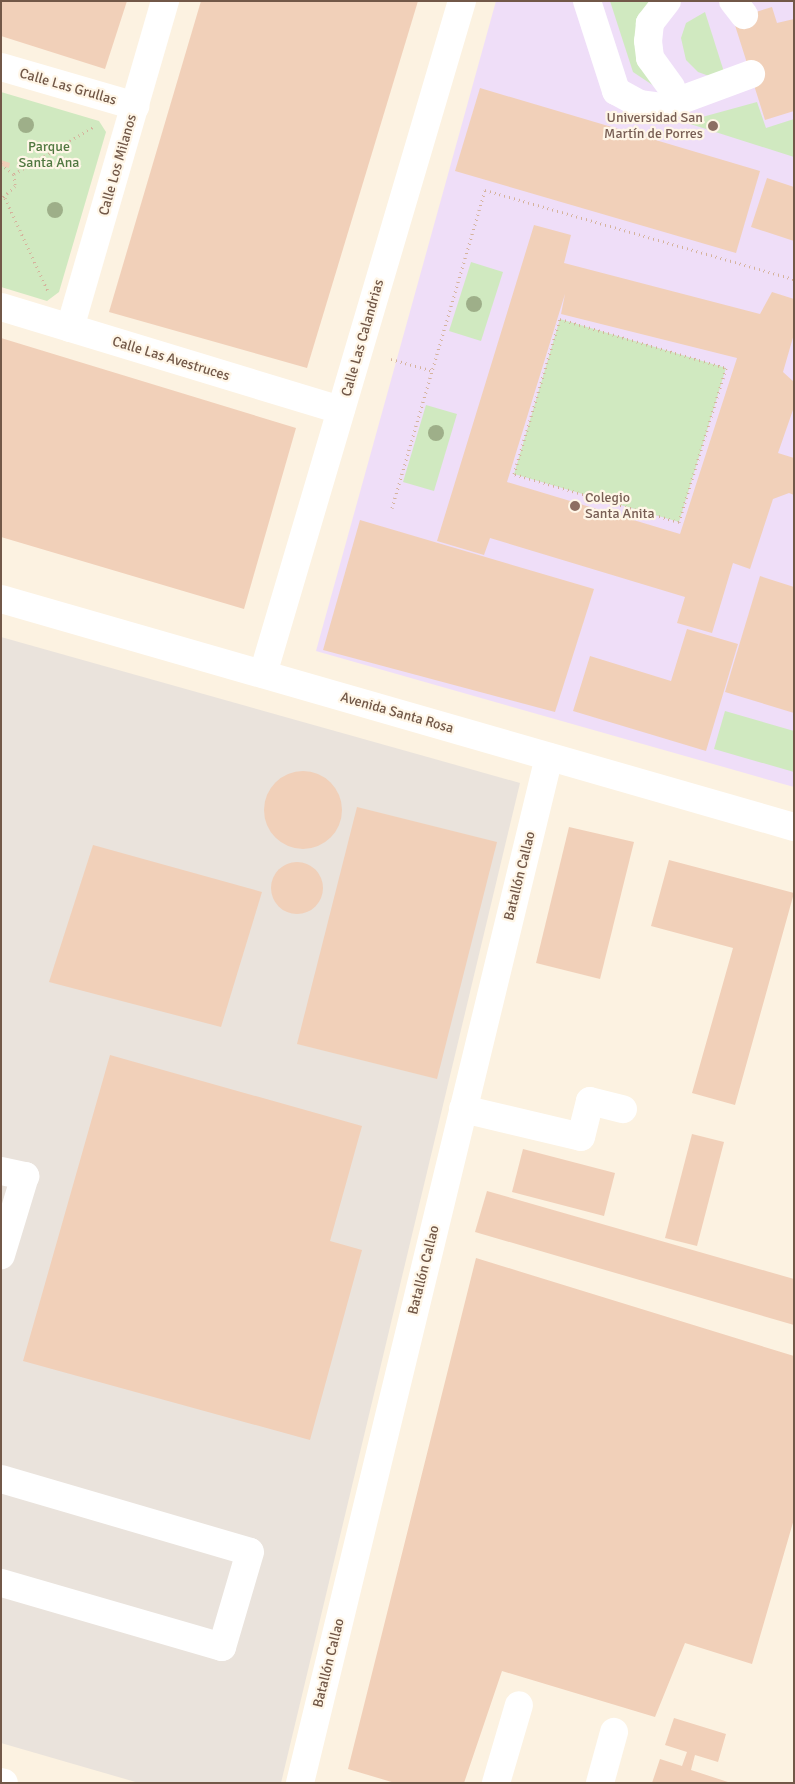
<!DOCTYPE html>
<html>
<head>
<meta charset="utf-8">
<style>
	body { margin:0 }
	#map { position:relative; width:795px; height:1784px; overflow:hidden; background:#fcf2e1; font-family:Signika,sans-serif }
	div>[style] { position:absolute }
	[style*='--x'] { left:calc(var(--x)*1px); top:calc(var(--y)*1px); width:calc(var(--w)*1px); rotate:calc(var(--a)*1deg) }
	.industrial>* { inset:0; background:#eae3dc }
	.education>* { inset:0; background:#efdef8 }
	.green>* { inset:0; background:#d0e9c0 }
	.building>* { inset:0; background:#f1d0b9 }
	.round { border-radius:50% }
	.path>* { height:3px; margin-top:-1.5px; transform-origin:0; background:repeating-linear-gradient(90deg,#d5b39d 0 1px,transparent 0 5px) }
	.minor>* { height:28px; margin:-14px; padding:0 14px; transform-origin:14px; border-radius:14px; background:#fff }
	.trees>* { width:16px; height:16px; margin:-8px; border-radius:50%; background:#9eaf89 }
	.dots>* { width:14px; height:14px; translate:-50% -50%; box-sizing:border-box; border:2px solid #fff6e7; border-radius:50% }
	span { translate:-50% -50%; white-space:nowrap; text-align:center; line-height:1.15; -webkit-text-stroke:4.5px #fff6e7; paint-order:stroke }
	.street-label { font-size:14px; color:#725848 }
	.education-label { font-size:14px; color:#785e54 }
	.right { translate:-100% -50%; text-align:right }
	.left { translate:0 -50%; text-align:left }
	.park-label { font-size:14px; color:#517841 }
	.frame { position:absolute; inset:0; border:2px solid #725848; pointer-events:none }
</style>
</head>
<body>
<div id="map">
	<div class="industrial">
		<div style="clip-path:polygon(1px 637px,520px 783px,281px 1783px,139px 1783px,1px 1743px)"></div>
	</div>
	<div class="education">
		<div style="clip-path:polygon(496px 1px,794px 1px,794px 787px,316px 651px)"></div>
	</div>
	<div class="green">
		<div style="clip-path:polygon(610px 1px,657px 1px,660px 90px,633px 72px)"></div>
		<div style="clip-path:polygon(705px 12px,724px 72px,709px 76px,698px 72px,686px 60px,681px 38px,686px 23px)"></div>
		<div style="clip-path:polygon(1px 92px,99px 121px,106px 132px,59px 292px,47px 301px,1px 287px)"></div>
		<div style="clip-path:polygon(757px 102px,766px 128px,794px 119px,794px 157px,684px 122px)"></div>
		<div style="clip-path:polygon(471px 262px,503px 272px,481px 341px,449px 331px)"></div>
		<div style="clip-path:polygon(560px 319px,726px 368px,679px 522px,514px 474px)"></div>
		<div style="clip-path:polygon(426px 405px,457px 414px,434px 491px,403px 482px)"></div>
		<div style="clip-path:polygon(725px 711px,794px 731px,794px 772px,714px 749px)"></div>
	</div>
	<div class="building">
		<div style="clip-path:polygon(1px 1px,127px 1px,105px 69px,1px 36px)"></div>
		<div style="clip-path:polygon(201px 1px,418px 1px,307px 368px,109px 312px)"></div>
		<div style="clip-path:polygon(772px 7px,777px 23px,794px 19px,794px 111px,765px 120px,733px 19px)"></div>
		<div style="clip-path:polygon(480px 88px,760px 171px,736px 253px,455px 171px)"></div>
		<div style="clip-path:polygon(1px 160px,10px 163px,9px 168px,1px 166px)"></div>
		<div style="clip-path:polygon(767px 178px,794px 187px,794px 241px,751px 227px)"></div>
		<div style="clip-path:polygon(evenodd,534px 225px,571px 235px,564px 263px,760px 314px,772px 292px,794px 299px,794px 334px,783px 372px,794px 382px,794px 407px,778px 453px,794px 458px,794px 495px,789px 493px,773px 499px,750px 569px,733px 563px,712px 633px,677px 623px,685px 597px,490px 538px,484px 555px,437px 541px,534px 225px,565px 294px,561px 314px,737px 358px,680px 534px,507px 482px,565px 294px)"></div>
		<div style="clip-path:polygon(1px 338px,296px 428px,244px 609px,1px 537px)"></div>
		<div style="clip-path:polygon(360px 520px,594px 589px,555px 712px,323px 650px)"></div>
		<div style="clip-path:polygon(760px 576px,794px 587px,794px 713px,725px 692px)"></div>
		<div style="clip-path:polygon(687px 629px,738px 644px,706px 751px,573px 711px,590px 656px,671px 681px)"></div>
		<div class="round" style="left:264px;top:771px;width:78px;height:78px"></div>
		<div style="clip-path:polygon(357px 807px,497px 842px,437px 1079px,297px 1044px)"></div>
		<div style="clip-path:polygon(569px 827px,634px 842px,600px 979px,536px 963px)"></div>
		<div style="clip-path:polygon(93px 845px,262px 892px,221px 1027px,49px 982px)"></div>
		<div style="clip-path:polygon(669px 860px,794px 893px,735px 1105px,692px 1093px,733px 948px,651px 926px)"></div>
		<div class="round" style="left:271px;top:862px;width:52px;height:52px"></div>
		<div style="clip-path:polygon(110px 1055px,362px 1126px,330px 1241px,362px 1250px,310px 1440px,23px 1361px)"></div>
		<div style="clip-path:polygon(692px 1134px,724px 1142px,697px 1246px,665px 1238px)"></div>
		<div style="clip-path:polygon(523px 1149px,615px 1173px,604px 1216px,512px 1192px)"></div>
		<div style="clip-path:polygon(487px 1191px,794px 1279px,794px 1325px,475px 1232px)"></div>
		<div style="clip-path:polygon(476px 1258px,794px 1356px,794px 1519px,752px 1664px,685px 1643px,655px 1717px,502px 1671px,464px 1783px,395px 1783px,348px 1769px)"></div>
		<div style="clip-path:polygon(674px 1718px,726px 1734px,718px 1762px,695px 1755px,691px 1770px,731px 1783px,652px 1783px,660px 1759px,682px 1766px,687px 1752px,665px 1745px)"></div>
	</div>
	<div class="path">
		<div style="--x:1;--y:164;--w:16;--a:38"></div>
		<div style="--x:14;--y:174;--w:12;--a:85"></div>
		<div style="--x:15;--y:186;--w:19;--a:137"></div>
		<div style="--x:14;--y:174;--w:92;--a:-30.7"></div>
		<div style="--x:5;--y:198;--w:102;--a:65.2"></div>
		<div style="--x:560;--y:319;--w:173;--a:16.4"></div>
		<div style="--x:726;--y:368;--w:161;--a:107"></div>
		<div style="--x:679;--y:522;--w:172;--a:-163.8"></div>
		<div style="--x:514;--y:474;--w:162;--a:-73.5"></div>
		<div style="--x:391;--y:359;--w:44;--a:15.9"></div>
		<div style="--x:392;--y:508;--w:331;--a:-73.7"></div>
		<div style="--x:485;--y:190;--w:322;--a:16.1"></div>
	</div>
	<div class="minor">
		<div style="--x:587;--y:1;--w:95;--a:72.1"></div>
		<div style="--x:616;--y:91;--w:26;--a:29"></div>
		<div style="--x:639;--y:104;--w:23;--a:7"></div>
		<div style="--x:662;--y:107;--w:95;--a:-20.3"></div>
		<div style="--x:667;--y:1;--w:28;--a:128"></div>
		<div style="--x:650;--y:23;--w:18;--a:96"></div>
		<div style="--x:648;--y:41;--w:17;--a:83"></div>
		<div style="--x:650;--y:58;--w:36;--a:54"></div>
		<div style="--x:733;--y:1;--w:18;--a:52"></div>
		<div style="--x:1;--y:67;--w:140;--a:16.2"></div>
		<div style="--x:1;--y:307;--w:355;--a:16.9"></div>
		<div style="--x:70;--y:328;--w:341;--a:-73.8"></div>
		<div style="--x:1;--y:599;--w:825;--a:16.04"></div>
		<div style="--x:263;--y:674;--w:702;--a:-73.53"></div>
		<div style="--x:463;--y:1109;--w:121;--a:13.3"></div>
		<div style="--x:581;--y:1137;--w:37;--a:-76"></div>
		<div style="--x:590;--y:1101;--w:34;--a:14"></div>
		<div style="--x:1;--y:1171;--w:25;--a:12"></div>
		<div style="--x:25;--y:1176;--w:83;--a:106.9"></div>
		<div style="--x:1;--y:1479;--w:259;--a:16.3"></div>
		<div style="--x:250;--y:1552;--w:99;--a:106.4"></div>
		<div style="--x:222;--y:1647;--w:230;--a:-163.8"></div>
		<div style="--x:1;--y:1782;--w:3;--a:18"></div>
		<div style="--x:300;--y:1783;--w:1056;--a:-76.36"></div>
		<div style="--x:496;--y:1783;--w:81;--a:-73.6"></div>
		<div style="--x:600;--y:1783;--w:53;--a:-74.6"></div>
	</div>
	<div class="trees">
		<div style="left:26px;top:125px"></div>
		<div style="left:55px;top:210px"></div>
		<div style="left:474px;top:304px"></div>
		<div style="left:436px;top:433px"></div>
	</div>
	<div class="dots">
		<div style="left:713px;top:126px;background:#8d6e63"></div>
		<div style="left:575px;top:506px;background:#8d6e63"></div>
	</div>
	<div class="street-label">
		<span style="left:68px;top:87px;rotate:16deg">Calle Las Grullas</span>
		<span style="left:118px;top:165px;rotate:-74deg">Calle Los Milanos</span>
		<span style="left:363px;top:338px;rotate:-74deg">Calle Las Calandrias</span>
		<span style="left:171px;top:359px;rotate:17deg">Calle Las Avestruces</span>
		<span style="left:397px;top:713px;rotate:16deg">Avenida Santa Rosa</span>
		<span style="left:520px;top:876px;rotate:-76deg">Batallón Callao</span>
		<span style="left:424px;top:1270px;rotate:-76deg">Batallón Callao</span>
		<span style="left:329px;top:1663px;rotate:-76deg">Batallón Callao</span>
	</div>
	<div class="education-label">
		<span class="right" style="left:703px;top:126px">Universidad San<br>Martín de Porres</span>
		<span class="left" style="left:585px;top:506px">Colegio<br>Santa Anita</span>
	</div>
	<div class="park-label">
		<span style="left:49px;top:155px">Parque<br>Santa Ana</span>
	</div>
	<div class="frame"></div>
</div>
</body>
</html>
